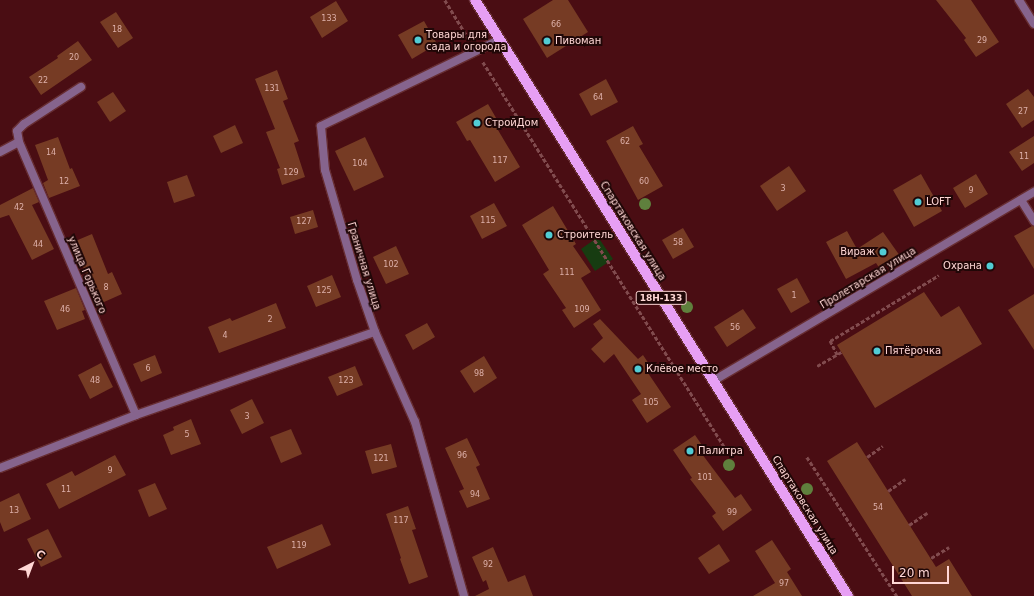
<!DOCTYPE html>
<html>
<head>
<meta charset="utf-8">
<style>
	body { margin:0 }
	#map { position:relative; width:1034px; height:596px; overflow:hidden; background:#4a0d13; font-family:"DejaVu Sans",sans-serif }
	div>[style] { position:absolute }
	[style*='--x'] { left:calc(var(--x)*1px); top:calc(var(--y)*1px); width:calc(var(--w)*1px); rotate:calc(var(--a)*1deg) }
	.green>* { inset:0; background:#173c11 }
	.building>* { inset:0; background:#763b24 }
	.path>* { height:2.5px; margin-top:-1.25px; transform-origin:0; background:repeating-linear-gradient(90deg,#814b4e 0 4px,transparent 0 6px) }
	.roads { filter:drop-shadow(1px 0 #672d32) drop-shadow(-1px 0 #672d32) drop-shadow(0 1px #672d32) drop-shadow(0 -1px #672d32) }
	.lane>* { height:8px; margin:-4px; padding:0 4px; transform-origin:4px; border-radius:4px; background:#86648d }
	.street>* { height:8px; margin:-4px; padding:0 4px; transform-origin:4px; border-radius:4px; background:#86648d }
	.primary>* { height:10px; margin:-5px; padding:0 5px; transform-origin:5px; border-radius:5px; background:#e79ff4 }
	.trees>* { width:12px; height:12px; margin:-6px; border-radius:50%; background:#5f803d }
	.dots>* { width:11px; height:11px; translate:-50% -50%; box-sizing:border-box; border:2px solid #200707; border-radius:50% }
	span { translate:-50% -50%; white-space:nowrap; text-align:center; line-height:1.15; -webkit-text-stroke:4px #200707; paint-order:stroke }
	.number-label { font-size:8px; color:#ddb0a9 }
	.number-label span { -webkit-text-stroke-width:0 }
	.shield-label span { padding:1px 3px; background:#200707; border:1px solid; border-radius:3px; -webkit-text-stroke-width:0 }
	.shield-label { font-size:9px; color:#ffd7d5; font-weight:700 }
	.poi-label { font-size:10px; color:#ffd7d5 }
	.left { translate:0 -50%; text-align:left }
	.right { translate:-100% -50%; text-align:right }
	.street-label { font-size:10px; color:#ffd7d5 }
	.north { position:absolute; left:12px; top:544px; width:40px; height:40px; -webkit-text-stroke:3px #200707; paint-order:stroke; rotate:42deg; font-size:11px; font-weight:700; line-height:16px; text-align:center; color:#ffd7d5 }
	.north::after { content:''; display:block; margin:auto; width:14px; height:18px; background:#ffd7d5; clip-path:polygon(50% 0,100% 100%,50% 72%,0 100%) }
	.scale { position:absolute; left:892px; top:566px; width:57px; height:18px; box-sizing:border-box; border:2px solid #ffd7d5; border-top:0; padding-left:5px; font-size:12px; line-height:14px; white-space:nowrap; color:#ffd7d5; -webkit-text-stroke:3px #200707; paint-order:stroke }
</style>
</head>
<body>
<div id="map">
	<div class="green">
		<div style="clip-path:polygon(598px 237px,613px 259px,595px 271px,581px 249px)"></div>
	</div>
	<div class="building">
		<div style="clip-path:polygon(553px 0,568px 0,588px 32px,547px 58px,523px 19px)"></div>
		<div style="clip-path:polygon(936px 0,971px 0,999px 42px,976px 57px,964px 40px,966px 38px)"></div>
		<div style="clip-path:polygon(336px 1px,348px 21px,322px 38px,310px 17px)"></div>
		<div style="clip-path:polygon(116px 12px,133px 38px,118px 48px,100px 22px)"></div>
		<div style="clip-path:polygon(424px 21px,437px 44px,412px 59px,398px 35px)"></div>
		<div style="clip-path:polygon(78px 41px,92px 60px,41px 95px,29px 77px,58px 58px,57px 56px)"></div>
		<div style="clip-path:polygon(277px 70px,288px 99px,283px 101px,299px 141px,294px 143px,305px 177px,282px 185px,277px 169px,280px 168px,266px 132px,275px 129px,255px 79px)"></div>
		<div style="clip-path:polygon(606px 79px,618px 102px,591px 116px,579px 94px)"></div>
		<div style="clip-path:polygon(1028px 89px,1034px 97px,1034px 120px,1022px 128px,1006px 104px)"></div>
		<div style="clip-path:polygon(113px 92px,126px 111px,110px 122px,97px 102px)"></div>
		<div style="clip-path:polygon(488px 104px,499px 123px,495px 125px,520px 167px,495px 182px,470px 140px,467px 141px,456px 122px)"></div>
		<div style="clip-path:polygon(235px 125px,243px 143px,221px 153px,213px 136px)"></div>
		<div style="clip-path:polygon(633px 126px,643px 144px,639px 146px,663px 186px,638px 200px,606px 141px)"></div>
		<div style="clip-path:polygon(1034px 136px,1034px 163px,1022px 171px,1009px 152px)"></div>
		<div style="clip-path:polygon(58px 137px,70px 169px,72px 168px,80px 186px,49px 198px,43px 183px,48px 180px,35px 145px)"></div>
		<div style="clip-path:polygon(365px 137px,384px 177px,354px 191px,335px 151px)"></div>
		<div style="clip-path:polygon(789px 166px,806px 191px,777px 211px,760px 186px)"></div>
		<div style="clip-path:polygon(921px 174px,942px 211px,914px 227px,893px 190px)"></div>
		<div style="clip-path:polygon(976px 174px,988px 194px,965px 208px,953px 188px)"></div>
		<div style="clip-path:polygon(187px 175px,195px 196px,174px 203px,167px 182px)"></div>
		<div style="clip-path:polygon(33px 188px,39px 202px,32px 205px,54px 249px,32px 260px,9px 215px,0 218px,0 205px)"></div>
		<div style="clip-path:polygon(494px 203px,507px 226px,482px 239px,470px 216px)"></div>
		<div style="clip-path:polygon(553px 206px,576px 244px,573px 246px,591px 272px,581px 278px,601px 310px,574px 328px,562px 310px,566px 308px,543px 274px,549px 270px,522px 225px)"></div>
		<div style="clip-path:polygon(313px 210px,318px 227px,295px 234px,290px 217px)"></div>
		<div style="clip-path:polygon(1032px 226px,1034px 226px,1034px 269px,1014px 236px)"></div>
		<div style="clip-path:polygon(683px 228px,694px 247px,673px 259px,662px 240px)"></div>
		<div style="clip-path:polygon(847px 231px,857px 249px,883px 232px,900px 256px,880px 269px,876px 263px,846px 279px,826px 242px)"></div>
		<div style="clip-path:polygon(92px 234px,108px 274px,112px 272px,122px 294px,95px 306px,86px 284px,89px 282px,73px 242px)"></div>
		<div style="clip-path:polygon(396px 246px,409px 274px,386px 284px,373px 257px)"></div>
		<div style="clip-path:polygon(332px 275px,341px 297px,316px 307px,307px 286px)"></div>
		<div style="clip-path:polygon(797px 278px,810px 302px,791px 313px,777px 289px)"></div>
		<div style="clip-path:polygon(76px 288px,85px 310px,82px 311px,85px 319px,57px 330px,44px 301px)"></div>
		<div style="clip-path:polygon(924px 292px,941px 317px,959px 306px,982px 344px,875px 408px,837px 345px)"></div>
		<div style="clip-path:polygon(1034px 294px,1034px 350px,1008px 310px)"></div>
		<div style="clip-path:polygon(276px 303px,286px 328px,219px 353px,208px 327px,230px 318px,232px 321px)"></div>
		<div style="clip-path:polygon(743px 309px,756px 328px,727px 347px,714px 327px)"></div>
		<div style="clip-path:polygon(600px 319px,638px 359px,643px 355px,653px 370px,648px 373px,671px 407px,647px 423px,632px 400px,641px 394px,614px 354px,604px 363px,591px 349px,603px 338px,593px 324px)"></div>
		<div style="clip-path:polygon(427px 323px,435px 337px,413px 350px,405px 335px)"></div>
		<div style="clip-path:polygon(155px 355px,162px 373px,141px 382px,133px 364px)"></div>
		<div style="clip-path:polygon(484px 356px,497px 378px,474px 393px,460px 371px)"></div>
		<div style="clip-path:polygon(101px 363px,113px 387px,90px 399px,78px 375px)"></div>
		<div style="clip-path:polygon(355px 366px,363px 385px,337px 396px,328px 377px)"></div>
		<div style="clip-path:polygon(252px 399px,264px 423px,242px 434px,230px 410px)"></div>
		<div style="clip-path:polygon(191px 419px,201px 444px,171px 455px,163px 435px,174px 430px,173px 427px)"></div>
		<div style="clip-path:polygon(291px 429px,302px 454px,281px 463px,270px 437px)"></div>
		<div style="clip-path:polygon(695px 435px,706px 451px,702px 454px,735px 498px,741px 494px,752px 510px,723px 531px,712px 516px,716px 513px,690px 479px,692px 478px,673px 450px)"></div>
		<div style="clip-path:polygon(467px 438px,480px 465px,476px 467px,490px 499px,467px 508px,459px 491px,464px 489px,445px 448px)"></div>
		<div style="clip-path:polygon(857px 442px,936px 567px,949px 559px,972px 596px,912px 596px,827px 461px)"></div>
		<div style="clip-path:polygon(391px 444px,397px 467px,372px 474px,365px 451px)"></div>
		<div style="clip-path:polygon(115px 455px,126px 475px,59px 509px,46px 484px,72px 471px,75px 476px)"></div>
		<div style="clip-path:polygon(155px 483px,167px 509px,149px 517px,138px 490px)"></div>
		<div style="clip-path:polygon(19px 493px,31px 519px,4px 532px,0 522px,0 502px)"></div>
		<div style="clip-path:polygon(408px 506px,416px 529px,412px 530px,428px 577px,409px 584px,400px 559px,401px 558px,386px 514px)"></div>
		<div style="clip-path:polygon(322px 524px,331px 545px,277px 569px,267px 547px)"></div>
		<div style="clip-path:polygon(48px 529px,62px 557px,41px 567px,27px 539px)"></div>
		<div style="clip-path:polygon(772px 540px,791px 569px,787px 572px,802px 596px,753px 596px,775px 583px,755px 551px)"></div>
		<div style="clip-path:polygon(719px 544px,730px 561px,709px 574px,698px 558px)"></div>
		<div style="clip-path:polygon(493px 547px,508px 582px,525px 575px,533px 596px,475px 596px,489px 589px,486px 580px,483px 582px,472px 557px)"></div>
	</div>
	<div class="path">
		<div style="--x:445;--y:0;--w:48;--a:58.6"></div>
		<div style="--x:483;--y:62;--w:457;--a:57.9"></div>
		<div style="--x:837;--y:355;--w:16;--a:-117"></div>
		<div style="--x:830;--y:341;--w:127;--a:-31.2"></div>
		<div style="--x:817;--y:366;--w:28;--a:-30"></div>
		<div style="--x:807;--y:457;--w:166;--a:57.1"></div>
		<div style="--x:867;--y:457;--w:19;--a:-35"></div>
		<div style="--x:888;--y:491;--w:21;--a:-35"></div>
		<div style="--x:909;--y:525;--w:22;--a:-34"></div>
		<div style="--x:931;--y:558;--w:21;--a:-31"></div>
	</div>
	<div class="roads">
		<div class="lane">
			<div style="--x:1021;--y:200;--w:25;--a:58"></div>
		</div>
		<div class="street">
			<div style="--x:1019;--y:0;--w:28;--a:58"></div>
			<div style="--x:19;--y:142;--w:11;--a:-100"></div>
			<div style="--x:17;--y:131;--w:10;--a:-45"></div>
			<div style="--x:24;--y:124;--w:68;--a:-33"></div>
			<div style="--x:0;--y:152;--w:21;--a:-28"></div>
			<div style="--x:19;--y:142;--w:297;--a:66.8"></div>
			<div style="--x:713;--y:381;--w:373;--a:-30.5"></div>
			<div style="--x:0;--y:468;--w:146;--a:-21.3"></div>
			<div style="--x:136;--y:415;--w:253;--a:-19.2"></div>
			<div style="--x:464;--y:596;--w:181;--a:-105.7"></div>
			<div style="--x:415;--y:422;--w:98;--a:-114"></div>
			<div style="--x:375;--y:332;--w:55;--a:-109.1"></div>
			<div style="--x:357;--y:280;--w:115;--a:-106.2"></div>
			<div style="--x:325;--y:170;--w:44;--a:-95.2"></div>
			<div style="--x:321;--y:126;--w:198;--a:-25.8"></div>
		</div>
		<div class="primary">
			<div style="--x:475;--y:0;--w:703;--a:57.96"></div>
		</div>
	</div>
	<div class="trees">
		<div style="left:645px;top:204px"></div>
		<div style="left:687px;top:307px"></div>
		<div style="left:729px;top:465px"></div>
		<div style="left:807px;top:489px"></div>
	</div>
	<div class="dots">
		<div style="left:418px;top:40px;background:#51ccd4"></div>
		<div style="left:547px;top:41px;background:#51ccd4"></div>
		<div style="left:477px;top:123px;background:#51ccd4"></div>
		<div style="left:918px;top:202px;background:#51ccd4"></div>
		<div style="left:549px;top:235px;background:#51ccd4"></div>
		<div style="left:883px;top:252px;background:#51ccd4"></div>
		<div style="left:990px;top:266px;background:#51ccd4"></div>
		<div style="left:877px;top:351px;background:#51ccd4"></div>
		<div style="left:638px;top:369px;background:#51ccd4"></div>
		<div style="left:690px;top:451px;background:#51ccd4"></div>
	</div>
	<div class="number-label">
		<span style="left:329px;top:19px">133</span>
		<span style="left:556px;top:25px">66</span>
		<span style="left:117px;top:30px">18</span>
		<span style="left:982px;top:41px">29</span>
		<span style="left:74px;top:58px">20</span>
		<span style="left:43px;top:81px">22</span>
		<span style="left:272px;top:89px">131</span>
		<span style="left:598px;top:98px">64</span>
		<span style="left:1023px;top:112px">27</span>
		<span style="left:625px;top:142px">62</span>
		<span style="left:51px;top:153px">14</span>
		<span style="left:1024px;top:157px">11</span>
		<span style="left:500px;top:161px">117</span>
		<span style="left:360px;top:164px">104</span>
		<span style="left:291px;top:173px">129</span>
		<span style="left:64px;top:182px">12</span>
		<span style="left:644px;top:182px">60</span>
		<span style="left:783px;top:189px">3</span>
		<span style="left:971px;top:191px">9</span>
		<span style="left:19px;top:208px">42</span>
		<span style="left:488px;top:221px">115</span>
		<span style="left:304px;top:222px">127</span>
		<span style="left:678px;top:243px">58</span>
		<span style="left:38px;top:245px">44</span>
		<span style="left:391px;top:265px">102</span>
		<span style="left:567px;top:273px">111</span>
		<span style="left:106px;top:288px">8</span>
		<span style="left:324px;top:291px">125</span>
		<span style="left:794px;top:296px">1</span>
		<span style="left:65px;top:310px">46</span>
		<span style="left:582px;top:310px">109</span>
		<span style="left:270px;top:320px">2</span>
		<span style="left:735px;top:328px">56</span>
		<span style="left:225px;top:336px">4</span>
		<span style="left:148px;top:369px">6</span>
		<span style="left:479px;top:374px">98</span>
		<span style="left:95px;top:381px">48</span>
		<span style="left:346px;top:381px">123</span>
		<span style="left:651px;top:403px">105</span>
		<span style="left:247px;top:417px">3</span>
		<span style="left:187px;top:435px">5</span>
		<span style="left:462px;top:456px">96</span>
		<span style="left:381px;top:459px">121</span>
		<span style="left:110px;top:471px">9</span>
		<span style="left:705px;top:478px">101</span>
		<span style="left:66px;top:490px">11</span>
		<span style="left:475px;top:495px">94</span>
		<span style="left:878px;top:508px">54</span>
		<span style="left:14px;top:511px">13</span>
		<span style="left:732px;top:513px">99</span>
		<span style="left:401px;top:521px">117</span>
		<span style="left:299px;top:546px">119</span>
		<span style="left:488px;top:565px">92</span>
		<span style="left:784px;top:584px">97</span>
	</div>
	<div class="shield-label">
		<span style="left:661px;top:298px">18Н-133</span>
	</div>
	<div class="poi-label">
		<span class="left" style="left:426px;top:40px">Товары для<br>сада и огорода</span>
		<span class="left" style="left:555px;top:41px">Пивоман</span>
		<span class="left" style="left:485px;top:123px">СтройДом</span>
		<span class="left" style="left:926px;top:202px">LOFT</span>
		<span class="left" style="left:557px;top:235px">Строитель</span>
		<span class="right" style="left:875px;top:252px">Вираж</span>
		<span class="right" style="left:982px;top:266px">Охрана</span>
		<span class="left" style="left:885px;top:351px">Пятёрочка</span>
		<span class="left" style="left:646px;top:369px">Клёвое место</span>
		<span class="left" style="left:698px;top:451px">Палитра</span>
	</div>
	<div class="street-label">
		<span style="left:633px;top:231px;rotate:58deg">Спартаковская улица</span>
		<span style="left:364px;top:266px;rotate:73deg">Граничная улица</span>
		<span style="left:87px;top:275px;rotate:67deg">улица Горького</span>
		<span style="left:868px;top:278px;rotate:-31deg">Пролетарская улица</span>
		<span style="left:805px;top:505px;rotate:58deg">Спартаковская улица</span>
	</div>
	<div class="north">С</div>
	<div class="scale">20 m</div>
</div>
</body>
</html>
